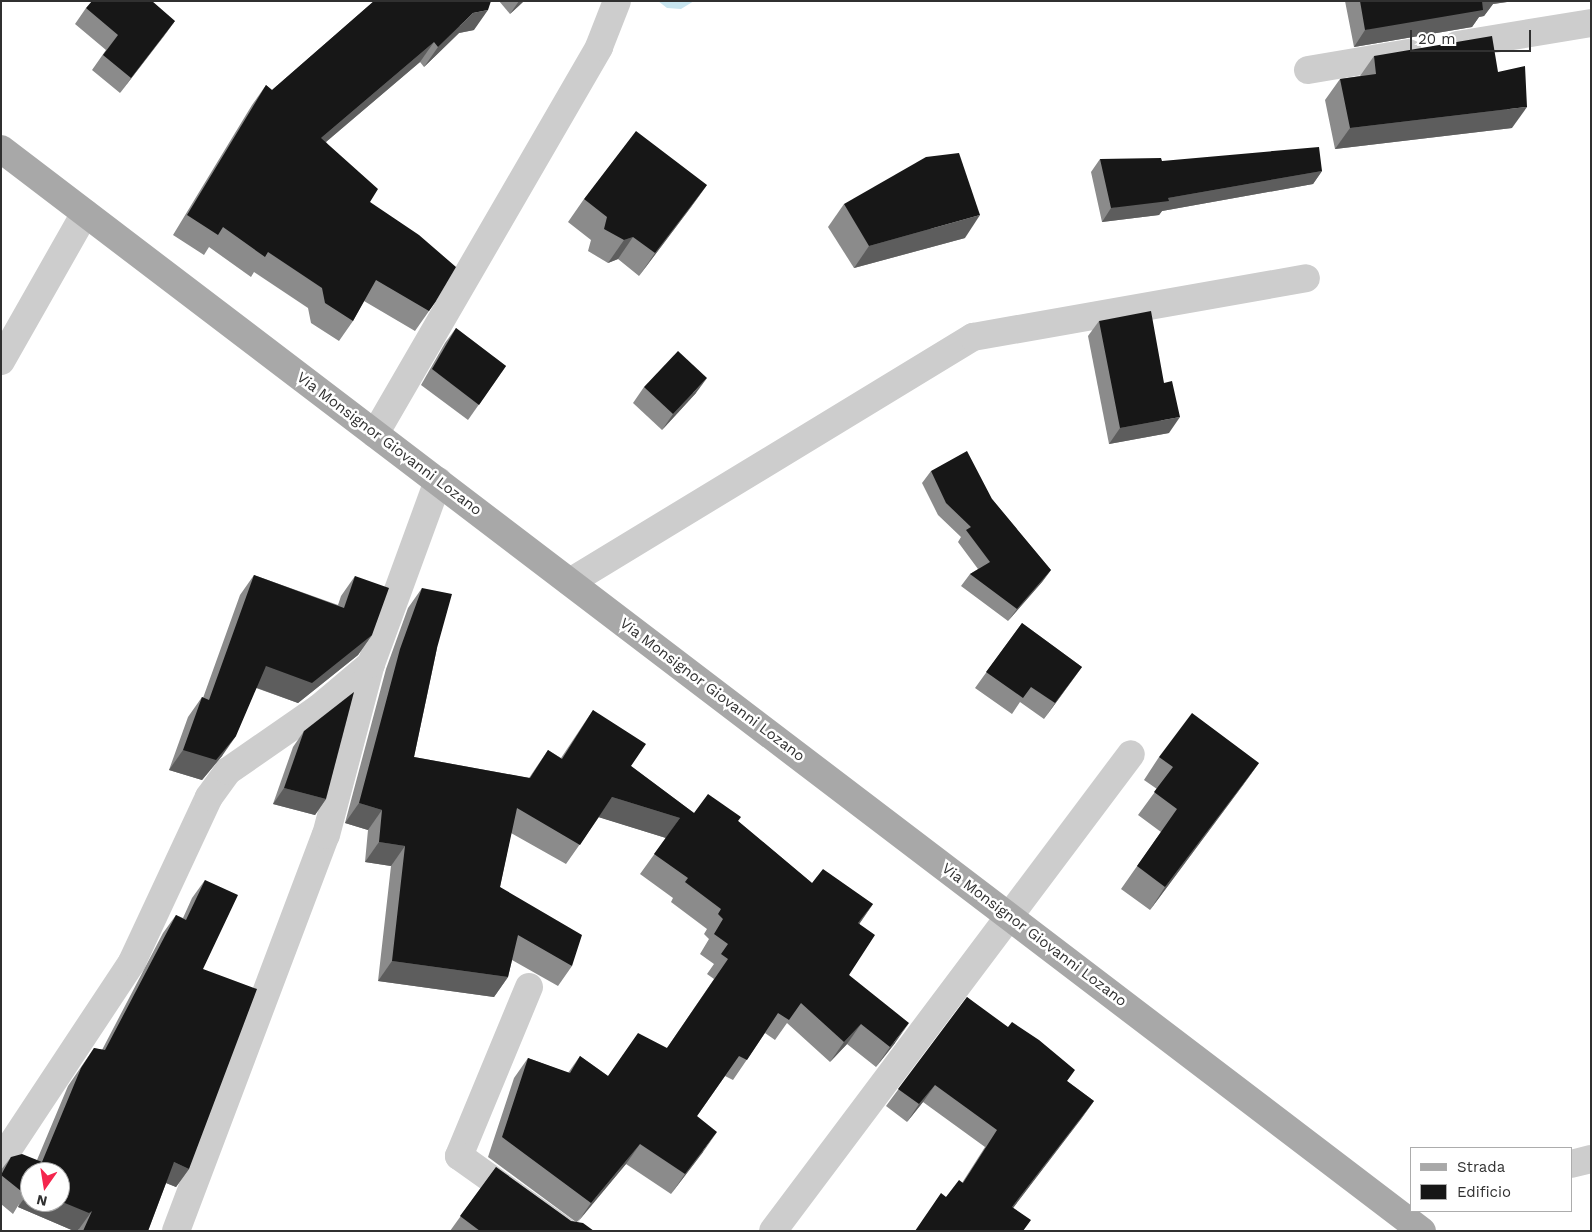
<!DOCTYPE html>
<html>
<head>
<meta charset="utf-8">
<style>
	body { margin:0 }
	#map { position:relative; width:1592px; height:1232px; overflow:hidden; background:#fff; font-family:"Work Sans",sans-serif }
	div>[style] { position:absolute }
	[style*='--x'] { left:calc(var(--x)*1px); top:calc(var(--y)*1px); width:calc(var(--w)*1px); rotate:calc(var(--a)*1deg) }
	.water>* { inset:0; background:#c8e5ef }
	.minor>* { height:28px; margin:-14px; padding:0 14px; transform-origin:14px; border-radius:14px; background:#cdcdcd }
	.major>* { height:28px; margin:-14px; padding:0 14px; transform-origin:14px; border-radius:14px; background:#a8a8a8 }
	.wall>* { inset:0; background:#8b8b8b }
	.shaded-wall>* { inset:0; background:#5d5d5d }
	.building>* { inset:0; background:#171717 }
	span { translate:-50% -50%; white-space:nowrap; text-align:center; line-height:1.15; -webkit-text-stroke:5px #fff; paint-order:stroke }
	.street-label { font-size:15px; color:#303030 }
	.frame { position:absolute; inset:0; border:2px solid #303030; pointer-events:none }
	.legend { position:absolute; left:1410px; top:1147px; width:162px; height:65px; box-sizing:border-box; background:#fff; border:1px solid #acacac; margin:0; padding:6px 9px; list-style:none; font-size:15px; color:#303030 }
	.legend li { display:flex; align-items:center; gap:10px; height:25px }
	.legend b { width:25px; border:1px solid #acacac }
	.north { position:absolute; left:20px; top:1162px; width:50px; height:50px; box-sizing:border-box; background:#fff; border:1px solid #acacac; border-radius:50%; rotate:193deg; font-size:14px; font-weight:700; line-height:20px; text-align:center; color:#303030 }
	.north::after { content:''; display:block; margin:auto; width:18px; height:22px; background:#f4254d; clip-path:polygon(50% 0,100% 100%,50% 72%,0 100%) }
	.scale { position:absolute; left:1410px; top:30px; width:121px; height:22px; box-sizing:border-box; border:2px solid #303030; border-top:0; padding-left:6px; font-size:15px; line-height:18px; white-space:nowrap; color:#303030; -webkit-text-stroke:4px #fff; paint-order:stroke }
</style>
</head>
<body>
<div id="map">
	<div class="water">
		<div style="clip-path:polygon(658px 1px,694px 1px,681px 9px,667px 8px)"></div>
	</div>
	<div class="minor">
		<div style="--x:1457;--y:45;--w:136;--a:-9.3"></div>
		<div style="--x:1308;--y:70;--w:102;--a:-9.6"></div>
		<div style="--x:1;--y:361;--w:170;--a:-60.4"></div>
		<div style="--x:375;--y:434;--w:447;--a:-59.9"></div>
		<div style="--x:599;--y:47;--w:49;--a:-68.6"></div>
		<div style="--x:570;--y:582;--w:472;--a:-31.3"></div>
		<div style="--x:973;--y:337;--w:338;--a:-10"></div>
		<div style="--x:529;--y:987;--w:183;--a:112.5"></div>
		<div style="--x:459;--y:1156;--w:129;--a:35.5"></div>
		<div style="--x:1;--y:1160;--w:237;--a:-56.5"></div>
		<div style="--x:132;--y:962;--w:182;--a:-65"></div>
		<div style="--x:209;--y:797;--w:32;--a:-54"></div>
		<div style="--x:228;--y:771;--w:111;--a:-34.7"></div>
		<div style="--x:319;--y:708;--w:68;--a:-40.2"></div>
		<div style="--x:1571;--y:1164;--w:21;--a:-14"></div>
		<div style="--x:176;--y:1231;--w:423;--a:-69.3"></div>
		<div style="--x:326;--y:835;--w:177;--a:-75.3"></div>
		<div style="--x:371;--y:664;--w:195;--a:-69.9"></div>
		<div style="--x:773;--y:1231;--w:596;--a:-53.11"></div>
	</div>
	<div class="major">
		<div style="--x:1;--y:149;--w:1786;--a:37.29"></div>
	</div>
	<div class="wall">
		<div style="clip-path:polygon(374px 1px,474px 30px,459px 33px,424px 67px,420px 62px,326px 142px,370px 202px,436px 301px,415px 331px,364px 301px,353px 321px,339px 341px,311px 323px,308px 308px,254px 272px,251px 277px,209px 247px,204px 255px,173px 235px,252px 105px,266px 85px,272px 90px)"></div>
		<div style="clip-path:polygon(499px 1px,524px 1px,510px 14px)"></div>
		<div style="clip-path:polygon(1345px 1px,1514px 1px,1493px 4px,1484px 16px,1479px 17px,1472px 27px,1354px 47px)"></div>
		<div style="clip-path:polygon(86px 8px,175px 21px,120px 93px,92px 70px,106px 50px,75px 24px)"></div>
		<div style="clip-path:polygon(1374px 56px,1498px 72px,1512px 128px,1335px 149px,1325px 100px,1340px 79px,1360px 76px)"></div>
		<div style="clip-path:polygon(1100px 159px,1162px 161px,1322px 171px,1313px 184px,1162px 211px,1159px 215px,1102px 222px,1091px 172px)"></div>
		<div style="clip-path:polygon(707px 185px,691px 207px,639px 276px,618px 259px,608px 263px,588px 251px,591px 240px,568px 222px,584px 199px)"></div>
		<div style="clip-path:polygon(844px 204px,965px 238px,854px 268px,828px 227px)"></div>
		<div style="clip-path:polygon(1099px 321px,1169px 433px,1109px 444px,1088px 336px)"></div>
		<div style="clip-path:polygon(456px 328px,506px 366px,468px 420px,421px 385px,445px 343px)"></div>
		<div style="clip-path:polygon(644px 387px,696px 393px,662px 430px,633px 403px)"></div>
		<div style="clip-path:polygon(931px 471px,992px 499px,1051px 570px,1042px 582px,1008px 621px,961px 586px,970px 574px,978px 569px,958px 542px,961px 537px,938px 515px,922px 483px)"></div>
		<div style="clip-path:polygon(254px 575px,338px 605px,341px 596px,355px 576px,372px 635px,358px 655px,298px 703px,256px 688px,222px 756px,202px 780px,169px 770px,188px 717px,202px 697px,203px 698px,240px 595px)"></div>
		<div style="clip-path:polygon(422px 588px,437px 648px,414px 757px,529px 778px,548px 750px,561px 758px,593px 710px,631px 766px,694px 813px,738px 821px,812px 883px,873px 904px,860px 923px,849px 975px,895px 1043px,876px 1067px,847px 1044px,830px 1062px,787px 1023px,775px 1040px,765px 1033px,733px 1080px,725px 1076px,697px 1116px,703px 1152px,671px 1194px,626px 1164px,577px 1222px,594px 1231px,450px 1231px,496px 1167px,571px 1221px,576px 1222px,488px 1157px,514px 1078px,528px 1058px,568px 1073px,580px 1056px,608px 1076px,667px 1048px,714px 979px,707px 974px,714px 964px,700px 954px,709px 939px,704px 934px,707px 929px,671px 902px,673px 898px,640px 874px,666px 838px,599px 817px,566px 864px,511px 833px,500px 887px,572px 966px,558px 986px,512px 960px,508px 977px,494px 997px,378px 981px,391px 866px,365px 862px,368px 830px,345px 823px,386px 669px,408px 608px)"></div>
		<div style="clip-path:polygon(1022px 623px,1082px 667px,1044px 719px,1020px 702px,1012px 714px,975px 688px)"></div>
		<div style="clip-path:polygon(304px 731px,326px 799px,315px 815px,273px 804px,293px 747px)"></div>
		<div style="clip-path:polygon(1159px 757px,1259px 763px,1243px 785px,1150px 910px,1121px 889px,1161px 832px,1138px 815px,1157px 789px,1144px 780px)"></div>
		<div style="clip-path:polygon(evenodd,205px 880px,203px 969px,189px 1169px,176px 1187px,166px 1183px,148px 1231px,78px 1231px,79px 1229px,77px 1231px,74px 1231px,18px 1207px,19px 1204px,13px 1214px,1px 1204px,1px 1170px,11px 1157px,37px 1160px,68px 1086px,94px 1048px,102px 1050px,163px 933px,176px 915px,183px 918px,192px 898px,205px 880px,30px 1172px,60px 1202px,30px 1202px,30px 1172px)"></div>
		<div style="clip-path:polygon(967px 997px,1067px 1081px,1094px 1101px,1081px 1119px,1013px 1208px,946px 1197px,962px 1183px,985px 1147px,923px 1102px,907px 1122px,886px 1106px)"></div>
	</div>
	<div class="shaded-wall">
		<div style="clip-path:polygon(519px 1px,524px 1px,510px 14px)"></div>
		<div style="clip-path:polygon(1482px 1px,1514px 1px,1493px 4px,1484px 16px,1479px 17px,1472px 27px,1354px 47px,1365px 30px)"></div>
		<div style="clip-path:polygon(488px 10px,474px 30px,459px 33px,424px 67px,438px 47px,473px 13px)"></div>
		<div style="clip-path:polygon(175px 21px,164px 36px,120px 93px,131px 78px)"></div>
		<div style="clip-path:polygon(434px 42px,420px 62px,307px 158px,321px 138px)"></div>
		<div style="clip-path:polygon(1527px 107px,1512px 128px,1335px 149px,1350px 128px)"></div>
		<div style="clip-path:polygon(1322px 171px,1313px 184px,1162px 211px,1159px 215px,1102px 222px,1111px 208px)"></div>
		<div style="clip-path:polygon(707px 185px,691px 207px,639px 276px,655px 253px)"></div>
		<div style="clip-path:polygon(980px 215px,965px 238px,854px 268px,869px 246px)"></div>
		<div style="clip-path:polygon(633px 237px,618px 259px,608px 263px,624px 240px)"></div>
		<div style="clip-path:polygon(707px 378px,696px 393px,662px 430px,673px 414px)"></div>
		<div style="clip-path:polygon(1180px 417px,1169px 433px,1109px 444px,1120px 428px)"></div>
		<div style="clip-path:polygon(1051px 570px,1042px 582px,1008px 621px,1017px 609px)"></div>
		<div style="clip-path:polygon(372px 635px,358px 655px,298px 703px,252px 686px,266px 666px)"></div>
		<div style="clip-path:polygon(1082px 667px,1071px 682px,1044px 719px,1055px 703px)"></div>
		<div style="clip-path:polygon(236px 736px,222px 756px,202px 780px,169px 770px,183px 750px)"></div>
		<div style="clip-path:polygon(1259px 763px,1243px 785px,1150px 910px,1165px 887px)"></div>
		<div style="clip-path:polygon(284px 788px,326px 799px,315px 815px,273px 804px)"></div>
		<div style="clip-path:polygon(612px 797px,680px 818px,666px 838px,598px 817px)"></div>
		<div style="clip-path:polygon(359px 803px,382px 810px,368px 830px,345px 823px)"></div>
		<div style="clip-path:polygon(379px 842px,405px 846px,391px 866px,365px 862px)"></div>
		<div style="clip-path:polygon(873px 904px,859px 924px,858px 923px)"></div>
		<div style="clip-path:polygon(392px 961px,508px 977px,494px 997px,378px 981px)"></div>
		<div style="clip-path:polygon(909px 1023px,895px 1043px,876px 1067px,890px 1047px)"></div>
		<div style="clip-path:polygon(861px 1024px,847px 1044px,830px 1062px,844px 1042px)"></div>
		<div style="clip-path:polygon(935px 1085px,923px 1102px,907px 1122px,919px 1104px)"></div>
		<div style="clip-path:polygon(1094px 1101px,1081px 1119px,1000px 1225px,1012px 1207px)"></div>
		<div style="clip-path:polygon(717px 1132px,703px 1152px,671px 1194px,685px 1174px)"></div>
		<div style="clip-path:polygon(640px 1144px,626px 1164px,577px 1223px,591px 1203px)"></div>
		<div style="clip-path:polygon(174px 1162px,189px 1169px,176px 1187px,161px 1181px)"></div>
		<div style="clip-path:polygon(30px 1190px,30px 1202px,60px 1202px,60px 1201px,92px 1211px,79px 1229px,77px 1231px,74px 1231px,18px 1207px)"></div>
	</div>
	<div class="building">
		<div style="clip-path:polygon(92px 1px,152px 1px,175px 21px,131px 78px,103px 55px,118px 35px,86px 8px)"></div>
		<div style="clip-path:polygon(374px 1px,491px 1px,488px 10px,473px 13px,438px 47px,434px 42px,321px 138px,378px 189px,370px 202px,419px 235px,456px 267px,436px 301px,429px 311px,376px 280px,353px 321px,325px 303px,322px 288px,268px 252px,265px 257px,223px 227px,218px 235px,187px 215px,266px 85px,272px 90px)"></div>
		<div style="clip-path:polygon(1360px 1px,1483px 1px,1482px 1px,1483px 10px,1365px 30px)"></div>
		<div style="clip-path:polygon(1492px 36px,1498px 72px,1525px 66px,1527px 107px,1350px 128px,1340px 79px,1376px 74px,1374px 56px)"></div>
		<div style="clip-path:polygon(636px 131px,707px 185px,655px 253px,633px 237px,624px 240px,604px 229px,607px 217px,584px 199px)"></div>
		<div style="clip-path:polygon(1319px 147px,1322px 171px,1168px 198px,1169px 201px,1111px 208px,1100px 159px,1161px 158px,1162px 161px)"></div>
		<div style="clip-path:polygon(959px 153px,980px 215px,869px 246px,844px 204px,926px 157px)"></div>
		<div style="clip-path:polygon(1151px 311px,1164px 383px,1172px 381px,1180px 417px,1120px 428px,1099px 321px)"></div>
		<div style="clip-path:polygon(456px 328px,506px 366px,479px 405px,432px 369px)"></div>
		<div style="clip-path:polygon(678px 351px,707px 378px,673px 414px,644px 387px)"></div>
		<div style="clip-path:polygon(967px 451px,992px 499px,1051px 570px,1017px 609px,970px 574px,990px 562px,966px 530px,971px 527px,946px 503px,931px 471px)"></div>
		<div style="clip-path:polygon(254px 575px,344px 608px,355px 576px,389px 588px,372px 635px,312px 683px,266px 666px,236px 736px,216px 760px,183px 750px,202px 697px,209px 700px)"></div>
		<div style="clip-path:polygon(422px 588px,452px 594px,437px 648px,414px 757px,530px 778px,548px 750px,562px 759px,593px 710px,646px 744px,631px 766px,694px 813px,708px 794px,741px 817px,738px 821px,812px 883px,823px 869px,873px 904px,858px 923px,875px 935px,849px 975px,909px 1023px,890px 1047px,861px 1024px,844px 1042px,801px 1003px,789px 1020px,778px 1013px,747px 1060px,739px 1056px,697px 1116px,717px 1132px,685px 1174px,640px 1144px,591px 1203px,502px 1137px,528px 1058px,570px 1073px,580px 1056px,608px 1076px,638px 1033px,667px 1048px,728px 959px,721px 954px,728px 944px,714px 934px,723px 919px,718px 914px,721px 909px,685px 882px,688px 878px,654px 854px,680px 818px,612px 797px,580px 845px,517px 808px,500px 887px,582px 935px,572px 966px,518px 935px,508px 977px,392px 961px,405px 846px,379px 842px,382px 810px,359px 803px,400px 649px)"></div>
		<div style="clip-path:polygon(1022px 623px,1082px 667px,1055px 703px,1031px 687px,1023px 698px,986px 672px)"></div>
		<div style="clip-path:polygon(354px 692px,326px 799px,284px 788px,304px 731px)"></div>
		<div style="clip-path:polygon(1192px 713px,1259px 763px,1165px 887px,1137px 866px,1177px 809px,1154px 792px,1173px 767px,1159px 757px)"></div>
		<div style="clip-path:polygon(205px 880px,238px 895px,203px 969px,257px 989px,189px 1169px,174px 1162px,148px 1231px,83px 1231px,92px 1211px,89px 1213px,60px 1201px,60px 1172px,30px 1172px,30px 1187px,26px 1195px,1px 1175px,11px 1157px,22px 1154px,42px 1162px,81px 1068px,94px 1048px,105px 1050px,176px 915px,186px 920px)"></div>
		<div style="clip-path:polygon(967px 997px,1008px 1027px,1012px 1022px,1039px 1040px,1075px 1070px,1067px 1081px,1094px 1101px,1012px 1207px,1031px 1220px,1023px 1231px,915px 1231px,941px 1193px,946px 1197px,959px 1180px,963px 1183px,997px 1130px,935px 1085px,919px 1104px,898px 1089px)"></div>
		<div style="clip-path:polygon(496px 1167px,571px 1221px,583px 1223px,594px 1231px,480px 1231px,460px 1216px)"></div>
	</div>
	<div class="street-label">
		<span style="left:389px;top:444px;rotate:37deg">Via Monsignor Giovanni Lozano</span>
		<span style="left:712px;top:690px;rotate:37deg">Via Monsignor Giovanni Lozano</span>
		<span style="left:1034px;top:935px;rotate:37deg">Via Monsignor Giovanni Lozano</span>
	</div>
	<div class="frame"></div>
	<ul class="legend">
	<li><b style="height:6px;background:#a8a8a8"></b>Strada</li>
	<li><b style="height:14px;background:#171717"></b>Edificio</li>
	</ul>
	<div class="north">N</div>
	<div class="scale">20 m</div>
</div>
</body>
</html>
